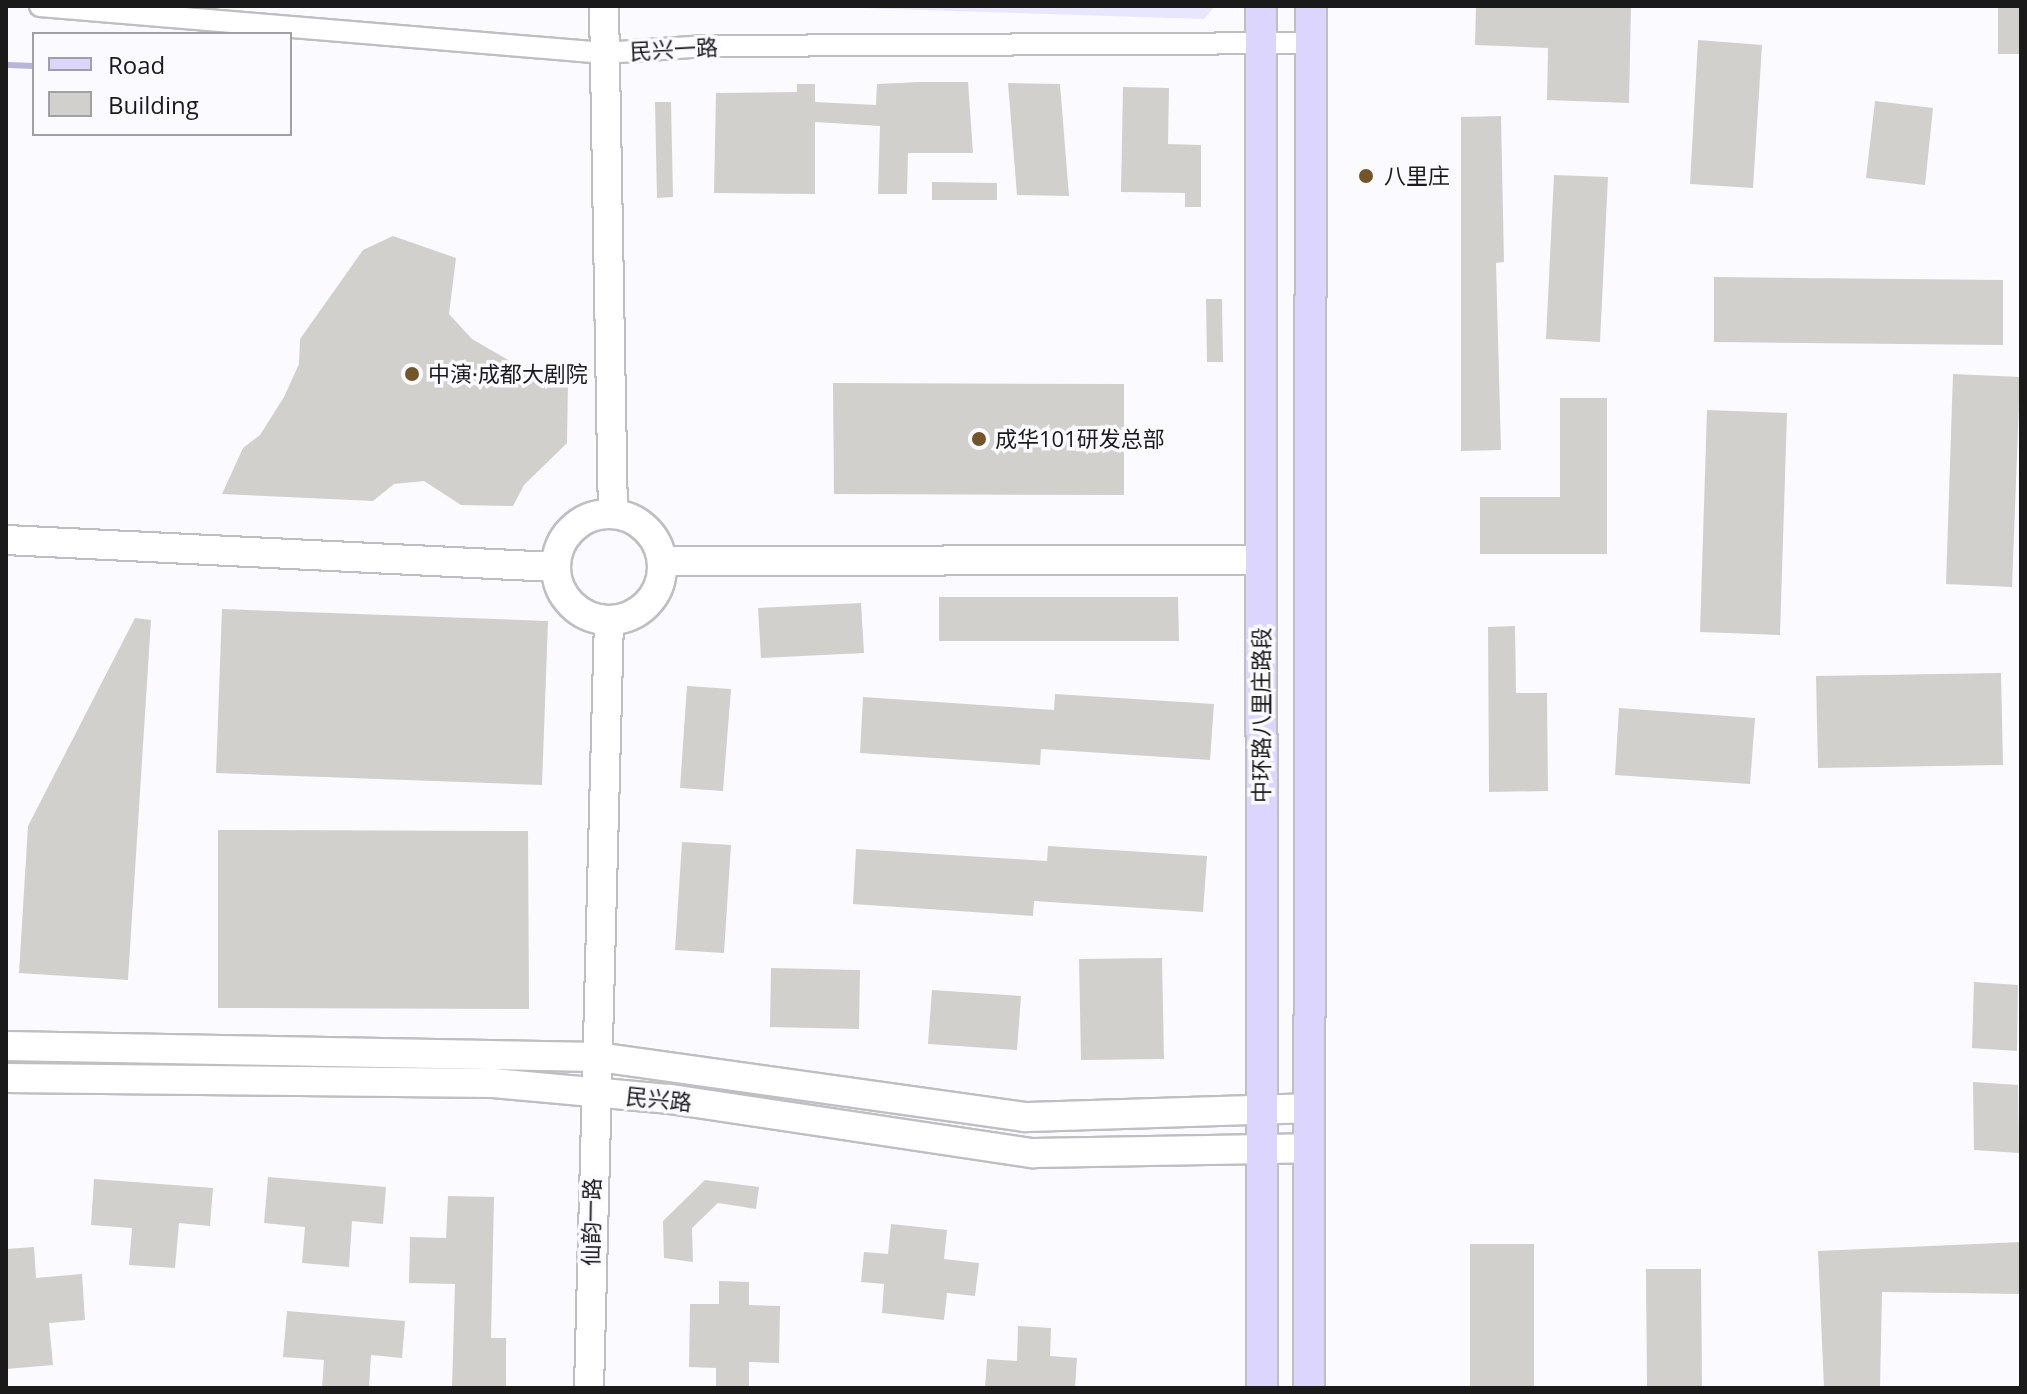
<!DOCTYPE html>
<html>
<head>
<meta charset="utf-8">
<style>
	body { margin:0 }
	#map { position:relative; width:2027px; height:1394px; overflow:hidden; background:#fbfaff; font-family:"Open Sans","Noto Sans SC",sans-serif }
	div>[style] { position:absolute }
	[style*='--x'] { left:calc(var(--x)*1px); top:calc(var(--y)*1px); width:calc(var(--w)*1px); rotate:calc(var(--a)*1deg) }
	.green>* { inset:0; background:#e8e6ff }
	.stream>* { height:6px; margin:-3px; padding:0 3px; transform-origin:3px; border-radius:3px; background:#b9b5da }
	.building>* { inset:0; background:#d2d0cc }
	.roads { filter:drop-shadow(2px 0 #bfbfc3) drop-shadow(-2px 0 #bfbfc3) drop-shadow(0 2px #bfbfc3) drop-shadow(0 -2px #bfbfc3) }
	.street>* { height:20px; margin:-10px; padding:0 10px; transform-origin:10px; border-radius:10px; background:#fff }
	.secondary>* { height:28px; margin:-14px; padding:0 14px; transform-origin:14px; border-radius:14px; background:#fff }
	.secondary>.ring { margin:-14px; padding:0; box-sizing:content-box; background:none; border:28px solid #fff; border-radius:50% }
	.primary>* { height:30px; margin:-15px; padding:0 15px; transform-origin:15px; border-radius:15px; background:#dcd6ff }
	.dots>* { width:22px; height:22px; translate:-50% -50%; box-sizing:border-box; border:4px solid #fbfaff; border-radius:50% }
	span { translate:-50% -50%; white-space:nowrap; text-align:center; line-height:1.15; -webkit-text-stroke:7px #fbfaff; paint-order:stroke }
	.street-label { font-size:22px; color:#1a1a1b }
	.poi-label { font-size:22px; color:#1a1a1b }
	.left { translate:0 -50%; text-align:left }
	.frame { position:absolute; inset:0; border:8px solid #1a1a1b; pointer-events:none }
	.legend { position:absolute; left:32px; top:32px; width:260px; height:104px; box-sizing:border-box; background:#fbfaff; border:2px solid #a1a0a4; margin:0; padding:10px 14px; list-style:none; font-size:24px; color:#1a1a1b }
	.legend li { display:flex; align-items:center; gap:16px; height:40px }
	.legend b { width:40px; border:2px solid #a1a0a4 }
</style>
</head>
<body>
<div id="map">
	<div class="green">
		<div style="clip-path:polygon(795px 6px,1215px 6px,1204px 19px)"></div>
	</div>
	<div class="stream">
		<div style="--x:8;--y:65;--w:26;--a:2"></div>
	</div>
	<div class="building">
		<div style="clip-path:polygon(1476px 6px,1631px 6px,1629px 103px,1547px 100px,1548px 48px,1475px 45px)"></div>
		<div style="clip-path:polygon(1998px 6px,2021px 6px,2021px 54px,1998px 54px)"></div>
		<div style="clip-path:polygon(1698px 40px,1762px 45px,1753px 188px,1690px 184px)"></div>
		<div style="clip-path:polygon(920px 82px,968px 82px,973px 153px,908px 153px,907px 194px,878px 194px,880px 126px,815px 122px,815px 194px,714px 193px,716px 93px,797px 92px,797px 84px,815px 84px,815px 102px,876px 105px,877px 84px)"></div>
		<div style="clip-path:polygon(1008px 83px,1060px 84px,1069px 196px,1017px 195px)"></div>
		<div style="clip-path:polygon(1123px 87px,1169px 88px,1168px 144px,1201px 145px,1201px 207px,1185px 207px,1185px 193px,1121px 192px)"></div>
		<div style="clip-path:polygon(1875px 101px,1933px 108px,1925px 185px,1866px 178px)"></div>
		<div style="clip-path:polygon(655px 102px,671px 102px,673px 197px,657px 198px)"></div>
		<div style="clip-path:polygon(1501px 116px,1504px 262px,1496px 263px,1501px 450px,1461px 451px,1461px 117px)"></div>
		<div style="clip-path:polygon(1554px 175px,1608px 177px,1600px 342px,1546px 339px)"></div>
		<div style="clip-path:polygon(932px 182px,997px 183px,997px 200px,932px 200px)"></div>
		<div style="clip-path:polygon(393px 236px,456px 258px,449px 314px,472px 339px,539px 378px,568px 382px,567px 443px,524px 485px,513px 506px,461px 505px,424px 481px,394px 484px,373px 501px,222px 494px,243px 448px,260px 435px,284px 397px,299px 364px,300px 339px,363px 250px)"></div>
		<div style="clip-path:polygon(1714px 277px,2003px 280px,2003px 345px,1714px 342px)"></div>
		<div style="clip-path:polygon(1206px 299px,1222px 299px,1223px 362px,1207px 362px)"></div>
		<div style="clip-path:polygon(1953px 374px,2020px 377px,2012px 587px,1946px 584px)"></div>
		<div style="clip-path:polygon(833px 383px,1124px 384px,1124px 495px,834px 494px)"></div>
		<div style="clip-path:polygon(1560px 398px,1607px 398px,1607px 554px,1480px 554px,1480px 497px,1560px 497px)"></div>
		<div style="clip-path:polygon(1707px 410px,1787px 413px,1780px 635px,1700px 632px)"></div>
		<div style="clip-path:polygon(939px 597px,1178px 597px,1179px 641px,939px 641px)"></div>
		<div style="clip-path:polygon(861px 603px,864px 653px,761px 658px,758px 608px)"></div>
		<div style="clip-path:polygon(222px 609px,548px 621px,542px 785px,216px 773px)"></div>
		<div style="clip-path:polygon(135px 618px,151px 620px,128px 980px,19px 973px,28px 826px)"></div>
		<div style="clip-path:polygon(1515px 626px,1516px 693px,1547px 693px,1548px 791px,1489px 792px,1488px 627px)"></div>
		<div style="clip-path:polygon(2001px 673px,2003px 765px,1818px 768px,1816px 676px)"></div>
		<div style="clip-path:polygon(687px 686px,731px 689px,723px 791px,680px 788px)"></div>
		<div style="clip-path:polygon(1055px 694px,1214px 704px,1210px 760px,1041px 749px,1040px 765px,860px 753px,863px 697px,1054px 710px)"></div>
		<div style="clip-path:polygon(1619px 708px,1755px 718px,1750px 784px,1615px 775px)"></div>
		<div style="clip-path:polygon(218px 830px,528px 831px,529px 1009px,218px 1008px)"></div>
		<div style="clip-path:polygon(682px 842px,731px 845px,724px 953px,675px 950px)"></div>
		<div style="clip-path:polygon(1048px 846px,1207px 856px,1203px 912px,1034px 901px,1033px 916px,853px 904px,856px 849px,1047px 861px)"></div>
		<div style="clip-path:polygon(1162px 958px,1164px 1059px,1081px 1060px,1079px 959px)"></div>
		<div style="clip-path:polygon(771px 968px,860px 970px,859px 1029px,770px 1027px)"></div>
		<div style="clip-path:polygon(1974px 982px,2018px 985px,2017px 1051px,1972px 1048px)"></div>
		<div style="clip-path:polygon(932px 990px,1021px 996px,1017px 1050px,928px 1044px)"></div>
		<div style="clip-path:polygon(1973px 1082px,2018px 1085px,2019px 1153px,1974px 1150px)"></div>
		<div style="clip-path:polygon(268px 1177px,386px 1187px,383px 1224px,352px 1221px,349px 1267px,302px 1263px,305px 1227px,264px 1223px)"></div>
		<div style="clip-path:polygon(94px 1179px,213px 1188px,210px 1226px,179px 1223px,175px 1268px,129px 1265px,132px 1228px,91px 1225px)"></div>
		<div style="clip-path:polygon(705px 1180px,759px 1187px,756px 1209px,718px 1203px,692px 1228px,693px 1262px,664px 1258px,663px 1221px)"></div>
		<div style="clip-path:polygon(448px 1196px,494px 1197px,491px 1338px,506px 1338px,506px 1388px,452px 1388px,455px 1284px,409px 1283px,410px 1237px,446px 1238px)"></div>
		<div style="clip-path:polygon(891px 1224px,947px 1230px,944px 1259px,979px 1263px,975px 1296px,947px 1293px,944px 1320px,882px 1313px,884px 1284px,861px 1282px,864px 1252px,888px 1254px)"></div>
		<div style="clip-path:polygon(2021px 1242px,2021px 1294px,1882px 1292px,1880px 1388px,1824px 1388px,1818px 1251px)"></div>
		<div style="clip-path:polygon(1470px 1244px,1534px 1244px,1534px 1388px,1470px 1388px)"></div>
		<div style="clip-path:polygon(34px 1247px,36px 1278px,82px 1274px,85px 1320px,49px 1323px,53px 1365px,6px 1369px,6px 1249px)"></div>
		<div style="clip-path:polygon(1646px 1269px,1701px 1269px,1702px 1388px,1647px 1388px)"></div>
		<div style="clip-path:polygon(719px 1281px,749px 1282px,749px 1305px,780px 1306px,779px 1363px,749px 1362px,749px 1388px,716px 1388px,716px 1368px,689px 1367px,690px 1304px,719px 1304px)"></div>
		<div style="clip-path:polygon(287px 1311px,405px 1321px,402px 1358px,371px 1355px,369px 1388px,322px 1388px,324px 1360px,283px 1357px)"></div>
		<div style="clip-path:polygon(1018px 1326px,1051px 1328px,1050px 1356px,1077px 1358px,1075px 1388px,985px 1388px,987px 1359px,1017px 1361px)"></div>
	</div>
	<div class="roads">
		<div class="street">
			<div style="--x:40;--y:6;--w:566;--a:4.76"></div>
			<div style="--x:604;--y:53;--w:102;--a:-3.9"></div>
			<div style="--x:706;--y:46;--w:605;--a:-0.28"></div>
		</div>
		<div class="secondary">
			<div style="--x:604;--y:6;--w:508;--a:88.99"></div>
			<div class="ring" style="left:556px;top:514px;width:78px;height:78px"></div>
			<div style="--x:6;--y:540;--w:550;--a:2.82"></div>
			<div style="--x:662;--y:561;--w:599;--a:-0.1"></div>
			<div style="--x:6;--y:1046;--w:592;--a:1.06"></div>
			<div style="--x:598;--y:1057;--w:432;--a:8"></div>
			<div style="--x:1026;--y:1117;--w:283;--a:-1.8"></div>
			<div style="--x:6;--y:1078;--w:487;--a:0.6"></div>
			<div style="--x:493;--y:1083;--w:178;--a:5.2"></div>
			<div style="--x:670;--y:1099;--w:367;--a:8.5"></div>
			<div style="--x:1033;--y:1153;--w:276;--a:-1"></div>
			<div style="--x:589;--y:1388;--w:767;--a:-88.51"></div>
		</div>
		<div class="primary">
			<div style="--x:1261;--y:6;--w:1382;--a:89.96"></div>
			<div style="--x:1309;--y:1388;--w:1382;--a:-89.92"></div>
		</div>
	</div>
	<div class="dots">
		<div style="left:1366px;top:176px;background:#735529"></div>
		<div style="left:412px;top:374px;background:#735529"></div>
		<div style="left:979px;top:439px;background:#735529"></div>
	</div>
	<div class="street-label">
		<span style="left:674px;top:49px;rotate:-3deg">民兴一路</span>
		<span style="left:1261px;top:715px;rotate:-90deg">中环路八里庄路段</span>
		<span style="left:659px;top:1099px;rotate:6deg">民兴路</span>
		<span style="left:591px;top:1222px;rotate:-89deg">仙韵一路</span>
	</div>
	<div class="poi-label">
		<span class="left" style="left:1384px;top:176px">八里庄</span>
		<span class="left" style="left:428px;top:374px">中演·成都大剧院</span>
		<span class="left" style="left:995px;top:439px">成华101研发总部</span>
	</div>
	<div class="frame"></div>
	<ul class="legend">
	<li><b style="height:10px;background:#dcd6ff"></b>Road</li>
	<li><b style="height:22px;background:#d2d0cc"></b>Building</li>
	</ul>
</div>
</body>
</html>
